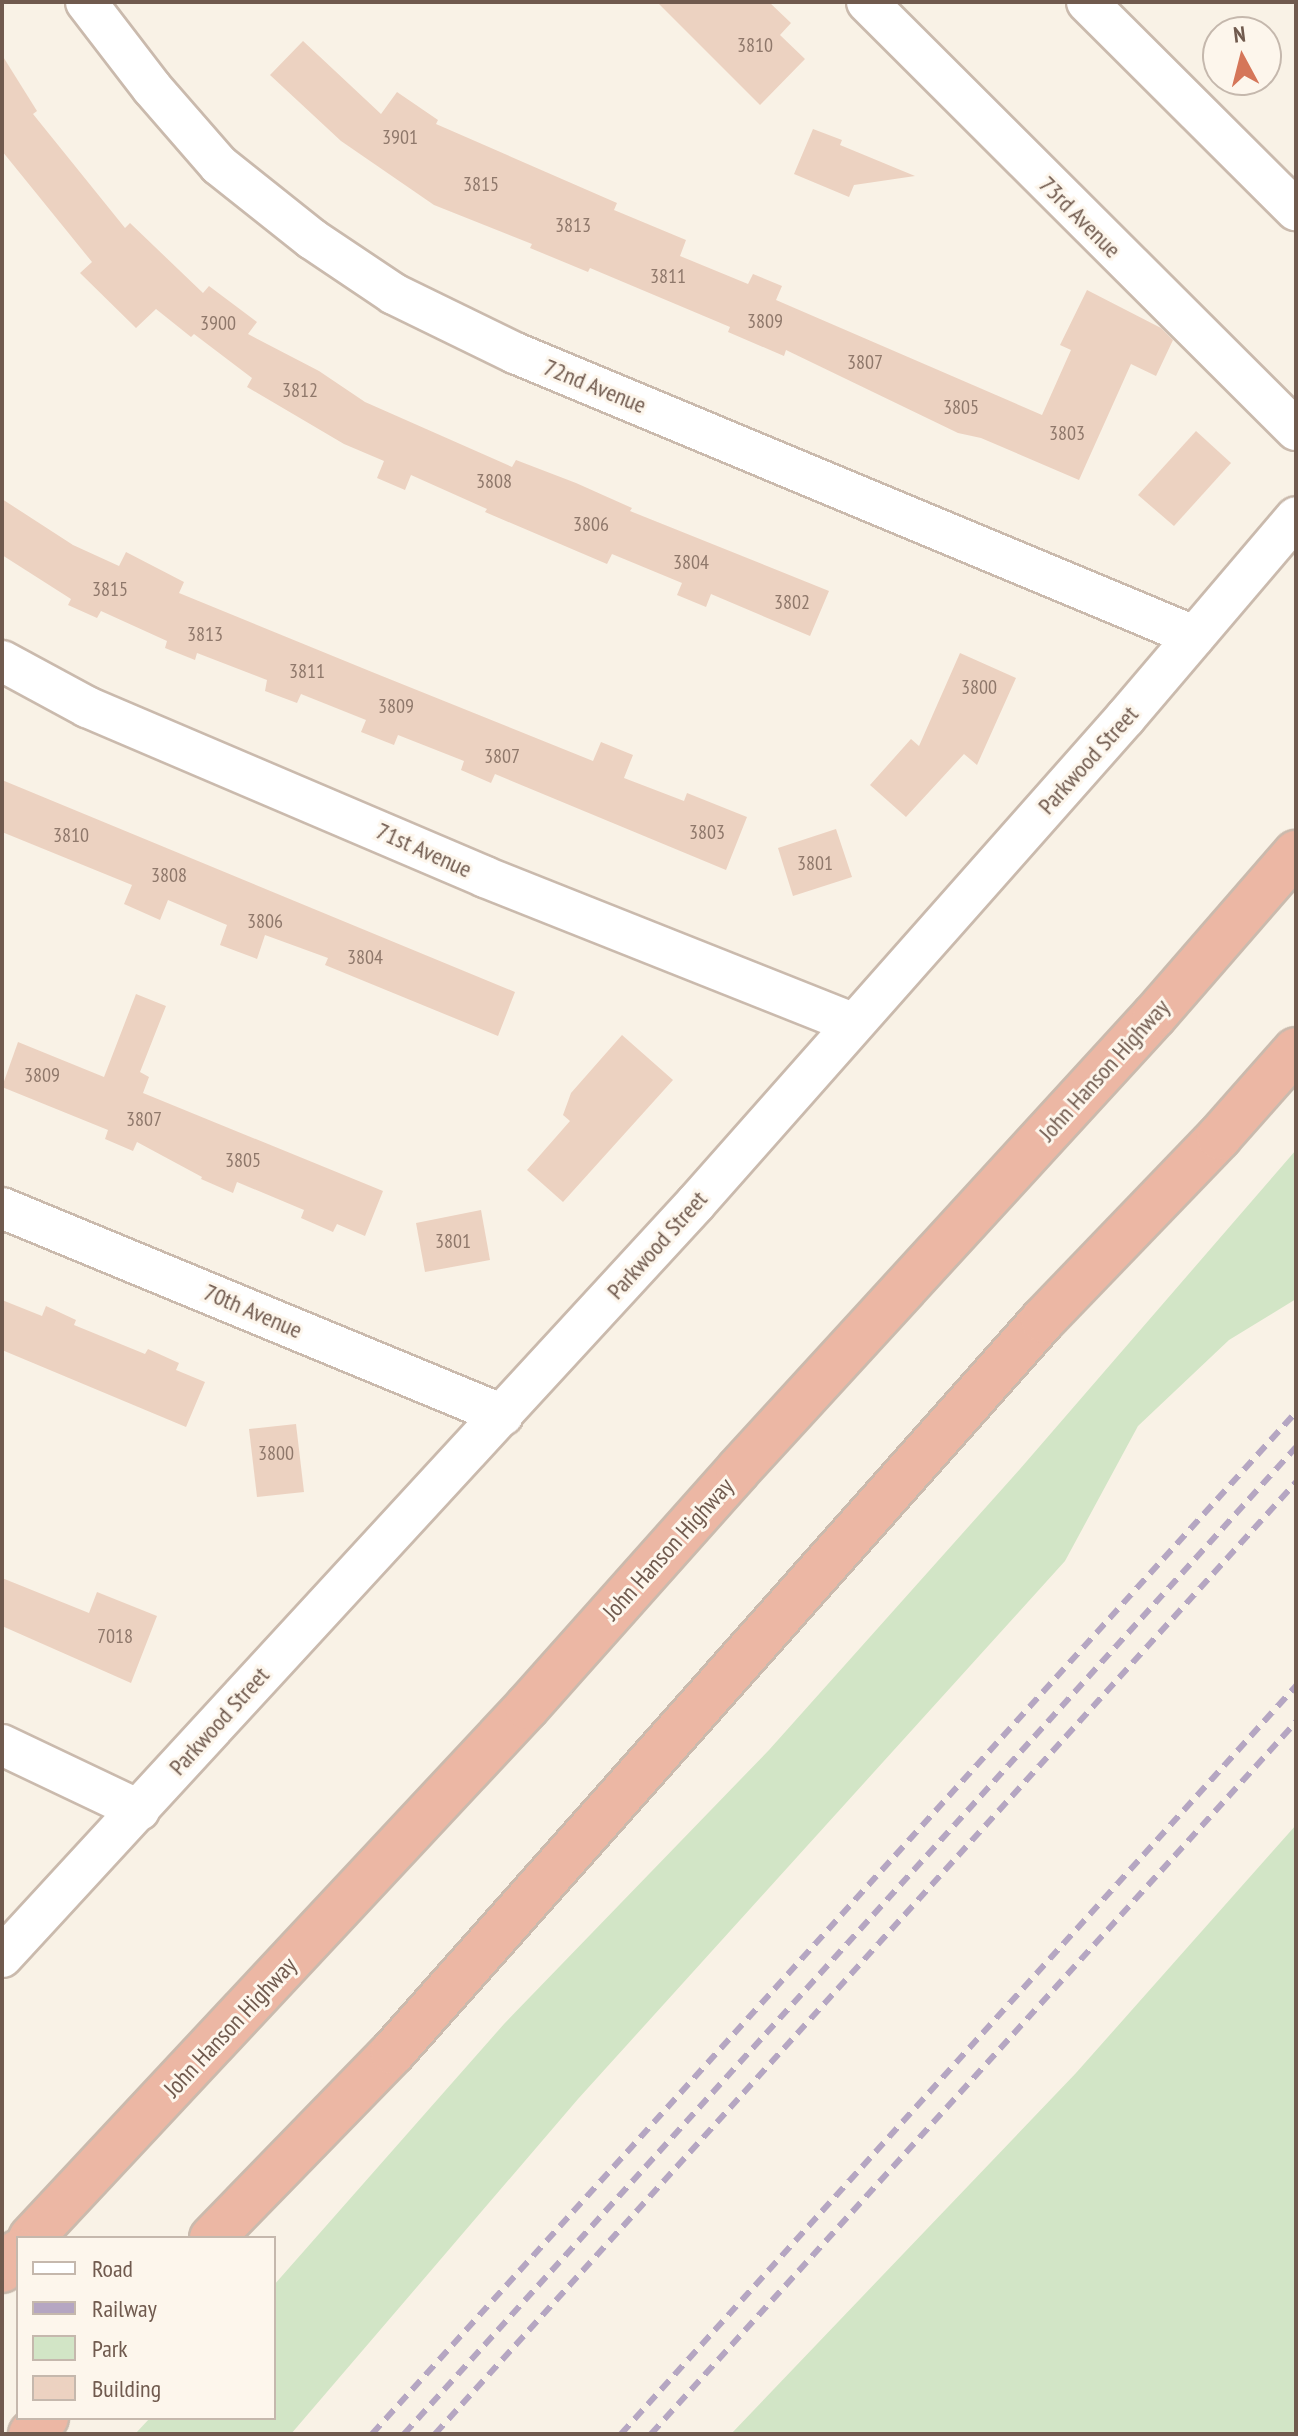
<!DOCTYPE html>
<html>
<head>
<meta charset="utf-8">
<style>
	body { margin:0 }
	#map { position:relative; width:1298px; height:2436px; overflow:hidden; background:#f9f2e6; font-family:"PT Sans Narrow",sans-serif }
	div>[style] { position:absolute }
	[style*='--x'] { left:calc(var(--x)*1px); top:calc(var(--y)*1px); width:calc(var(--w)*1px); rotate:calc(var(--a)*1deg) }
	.green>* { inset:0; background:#d2e5c6 }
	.building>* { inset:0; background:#ecd2c1 }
	.roads { filter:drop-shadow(2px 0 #cabaad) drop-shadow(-2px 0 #cabaad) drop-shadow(0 2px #cabaad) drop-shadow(0 -2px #cabaad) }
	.minor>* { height:40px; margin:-20px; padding:0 20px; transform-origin:20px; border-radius:20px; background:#fff }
	.highway>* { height:44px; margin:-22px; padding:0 22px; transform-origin:22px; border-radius:22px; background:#ecb7a4 }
	.rail>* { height:6px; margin-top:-3px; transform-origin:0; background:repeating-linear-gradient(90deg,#b5a6c2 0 12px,transparent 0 20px) }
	span { translate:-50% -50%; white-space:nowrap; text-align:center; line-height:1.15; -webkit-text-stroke:6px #fdf6ec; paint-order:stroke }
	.number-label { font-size:20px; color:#8f786b }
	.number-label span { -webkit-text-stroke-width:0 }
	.street-label { font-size:24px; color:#705a4e }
	.frame { position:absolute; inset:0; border:4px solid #705a4e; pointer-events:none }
	.legend { position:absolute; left:16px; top:2236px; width:260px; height:184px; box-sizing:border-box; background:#fdf6ec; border:2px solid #c5b8ad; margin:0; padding:10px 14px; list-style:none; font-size:24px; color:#705a4e }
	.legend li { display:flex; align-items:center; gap:16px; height:40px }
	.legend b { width:40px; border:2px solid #c5b8ad }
	.north { position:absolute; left:1202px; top:16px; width:80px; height:80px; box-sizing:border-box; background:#fdf6ec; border:2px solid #c5b8ad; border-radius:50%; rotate:353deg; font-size:22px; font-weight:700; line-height:32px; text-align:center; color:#705a4e }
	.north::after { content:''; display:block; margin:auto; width:28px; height:36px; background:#d57659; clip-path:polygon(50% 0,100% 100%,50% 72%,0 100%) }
</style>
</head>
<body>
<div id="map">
	<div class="green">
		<div style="clip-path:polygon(1296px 1150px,1296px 1299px,1229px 1340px,1138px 1426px,1065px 1561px,578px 2099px,291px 2434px,135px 2434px,150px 2418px,274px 2418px,274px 2285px,504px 2024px,769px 1750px,1020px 1469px)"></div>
		<div style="clip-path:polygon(1296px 1825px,1296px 2434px,731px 2434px,1076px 2073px)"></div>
	</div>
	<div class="building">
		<div style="clip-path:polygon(657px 2px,769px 2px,791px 23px,780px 35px,805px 59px,760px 105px)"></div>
		<div style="clip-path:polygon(303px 41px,381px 114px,397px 92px,438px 120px,436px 124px,617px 203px,614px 210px,686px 240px,680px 256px,748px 284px,753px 274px,782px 286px,776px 300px,1042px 415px,1071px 350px,1060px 345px,1087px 290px,1161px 328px,1173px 340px,1156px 376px,1131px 364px,1079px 480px,981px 438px,958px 433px,786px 350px,784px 356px,728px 332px,730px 327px,590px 268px,588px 272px,530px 248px,532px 244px,434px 205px,341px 141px,270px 75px)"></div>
		<div style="clip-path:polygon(2px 55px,37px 111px,33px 114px,125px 228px,130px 223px,203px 293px,209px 286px,257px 322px,248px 334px,319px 371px,365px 402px,512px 467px,516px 460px,576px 483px,632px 508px,630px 511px,829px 591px,810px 636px,711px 594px,706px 607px,677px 595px,682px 583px,612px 554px,607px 564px,485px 512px,487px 509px,411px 475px,405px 490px,377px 478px,384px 461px,344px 444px,247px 387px,252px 378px,194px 334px,191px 337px,156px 309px,136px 328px,80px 273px,92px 262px,2px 151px)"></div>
		<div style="clip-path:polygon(813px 129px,842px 140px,840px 145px,915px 176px,854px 185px,849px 197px,794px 174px)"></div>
		<div style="clip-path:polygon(1196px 431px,1231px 463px,1174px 526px,1138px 495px)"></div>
		<div style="clip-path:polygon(2px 499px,73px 545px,119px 566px,126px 552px,184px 582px,179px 593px,372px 672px,593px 761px,601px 742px,633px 755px,624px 778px,684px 801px,687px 793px,747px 817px,726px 870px,495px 774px,491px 783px,461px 770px,464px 761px,398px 735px,394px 745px,361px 732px,366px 720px,301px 694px,297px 703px,265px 691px,267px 680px,197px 653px,195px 660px,165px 648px,167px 641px,101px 611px,97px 618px,68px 605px,71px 599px,2px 555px)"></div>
		<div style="clip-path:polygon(960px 653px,1016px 678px,977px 765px,964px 754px,906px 817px,870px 785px,911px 739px,919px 746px)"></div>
		<div style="clip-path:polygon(2px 780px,515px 992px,498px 1036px,325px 965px,328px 958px,265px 935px,257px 959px,220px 945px,227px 925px,168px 900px,160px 920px,124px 904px,132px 885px,2px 832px)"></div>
		<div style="clip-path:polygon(836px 829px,852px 877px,793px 896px,778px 848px)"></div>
		<div style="clip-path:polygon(136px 994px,166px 1006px,140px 1072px,149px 1077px,143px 1093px,383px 1191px,365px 1236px,337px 1224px,333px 1232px,301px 1218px,304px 1210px,237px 1182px,233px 1193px,201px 1179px,202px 1177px,137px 1142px,133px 1151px,105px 1139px,108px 1130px,2px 1087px,18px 1042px,104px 1077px)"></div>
		<div style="clip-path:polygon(622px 1035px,673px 1080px,563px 1202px,527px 1170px,570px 1121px,563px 1115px,571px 1093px)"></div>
		<div style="clip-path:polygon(481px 1210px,490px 1260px,425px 1272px,416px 1223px)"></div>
		<div style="clip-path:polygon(2px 1300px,42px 1316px,46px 1306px,76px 1320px,74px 1325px,145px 1354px,148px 1349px,179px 1363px,176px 1370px,205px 1382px,186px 1427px,2px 1350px)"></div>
		<div style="clip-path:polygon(296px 1424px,304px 1492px,257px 1497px,249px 1429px)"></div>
		<div style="clip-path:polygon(2px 1578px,89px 1613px,97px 1592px,157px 1616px,131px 1683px,2px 1626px)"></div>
	</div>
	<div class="roads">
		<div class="minor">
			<div style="--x:86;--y:2;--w:108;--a:52.5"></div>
			<div style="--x:152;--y:88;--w:102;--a:49"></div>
			<div style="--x:219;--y:165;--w:119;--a:38.5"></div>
			<div style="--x:312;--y:239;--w:99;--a:33.9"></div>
			<div style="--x:394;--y:294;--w:135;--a:26"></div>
			<div style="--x:515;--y:353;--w:736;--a:22.63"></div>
			<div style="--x:867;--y:2;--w:606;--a:44.93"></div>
			<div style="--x:1087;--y:2;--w:295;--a:44.9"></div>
			<div style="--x:2;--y:661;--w:97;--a:28.4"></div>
			<div style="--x:87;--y:707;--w:433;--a:23.1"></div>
			<div style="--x:485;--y:877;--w:395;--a:21.7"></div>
			<div style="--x:2;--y:1208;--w:542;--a:22.45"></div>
			<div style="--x:2;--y:1745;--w:152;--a:25.4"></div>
			<div style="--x:2;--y:1957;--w:1025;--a:-47.37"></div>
			<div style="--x:696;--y:1203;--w:649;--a:-48.5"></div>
			<div style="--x:1126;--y:717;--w:262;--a:-49.6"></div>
		</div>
		<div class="highway">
			<div style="--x:31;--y:2238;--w:727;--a:-46.95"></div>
			<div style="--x:527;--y:1707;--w:317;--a:-48.3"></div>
			<div style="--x:738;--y:1470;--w:617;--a:-47.5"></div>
			<div style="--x:1155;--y:1015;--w:215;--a:-49"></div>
			<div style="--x:212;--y:2238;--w:260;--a:-45.8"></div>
			<div style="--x:393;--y:2052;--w:979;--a:-48.4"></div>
			<div style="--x:1043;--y:1320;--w:254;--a:-46.1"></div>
			<div style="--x:1219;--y:1137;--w:116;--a:-48.5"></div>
			<div style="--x:2;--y:2270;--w:24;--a:-48"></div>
			<div style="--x:31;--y:2434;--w:22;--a:-47"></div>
		</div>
	</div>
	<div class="rail">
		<div style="--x:372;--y:2434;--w:1378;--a:-47.88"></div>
		<div style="--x:404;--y:2434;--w:1330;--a:-47.89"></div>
		<div style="--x:435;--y:2434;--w:1284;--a:-47.87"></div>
		<div style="--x:621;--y:2434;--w:1008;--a:-47.94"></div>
		<div style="--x:651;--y:2434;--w:961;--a:-47.83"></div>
	</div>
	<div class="number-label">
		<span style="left:755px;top:45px">3810</span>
		<span style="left:400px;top:137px">3901</span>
		<span style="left:481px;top:184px">3815</span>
		<span style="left:573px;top:225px">3813</span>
		<span style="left:668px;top:276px">3811</span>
		<span style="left:765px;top:321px">3809</span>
		<span style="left:218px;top:323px">3900</span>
		<span style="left:865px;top:362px">3807</span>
		<span style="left:300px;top:390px">3812</span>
		<span style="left:961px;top:407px">3805</span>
		<span style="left:1067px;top:433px">3803</span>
		<span style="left:494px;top:481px">3808</span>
		<span style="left:591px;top:524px">3806</span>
		<span style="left:691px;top:562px">3804</span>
		<span style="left:110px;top:589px">3815</span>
		<span style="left:792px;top:602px">3802</span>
		<span style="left:205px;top:634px">3813</span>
		<span style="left:307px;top:671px">3811</span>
		<span style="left:979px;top:687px">3800</span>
		<span style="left:396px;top:706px">3809</span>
		<span style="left:502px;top:756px">3807</span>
		<span style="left:707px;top:832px">3803</span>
		<span style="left:71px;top:835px">3810</span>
		<span style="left:815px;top:863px">3801</span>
		<span style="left:169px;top:875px">3808</span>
		<span style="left:265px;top:921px">3806</span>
		<span style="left:365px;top:957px">3804</span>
		<span style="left:42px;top:1075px">3809</span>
		<span style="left:144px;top:1119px">3807</span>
		<span style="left:243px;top:1160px">3805</span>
		<span style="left:453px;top:1241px">3801</span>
		<span style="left:276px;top:1453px">3800</span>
		<span style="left:115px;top:1636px">7018</span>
	</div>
	<div class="street-label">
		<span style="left:1080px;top:217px;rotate:45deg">73rd Avenue</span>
		<span style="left:595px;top:386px;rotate:22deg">72nd Avenue</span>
		<span style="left:1088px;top:760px;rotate:-48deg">Parkwood Street</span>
		<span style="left:424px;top:850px;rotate:24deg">71st Avenue</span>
		<span style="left:1104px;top:1070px;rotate:-48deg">John Hanson Highway</span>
		<span style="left:657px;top:1245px;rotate:-48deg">Parkwood Street</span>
		<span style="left:253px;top:1311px;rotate:23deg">70th Avenue</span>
		<span style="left:668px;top:1549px;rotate:-48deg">John Hanson Highway</span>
		<span style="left:219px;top:1721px;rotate:-48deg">Parkwood Street</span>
		<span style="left:230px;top:2027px;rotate:-47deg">John Hanson Highway</span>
	</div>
	<div class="frame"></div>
	<ul class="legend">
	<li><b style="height:10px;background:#fff"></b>Road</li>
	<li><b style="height:10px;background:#b5a6c2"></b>Railway</li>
	<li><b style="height:22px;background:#d2e5c6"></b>Park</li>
	<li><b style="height:22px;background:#ecd2c1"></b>Building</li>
	</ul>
	<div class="north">N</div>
</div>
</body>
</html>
